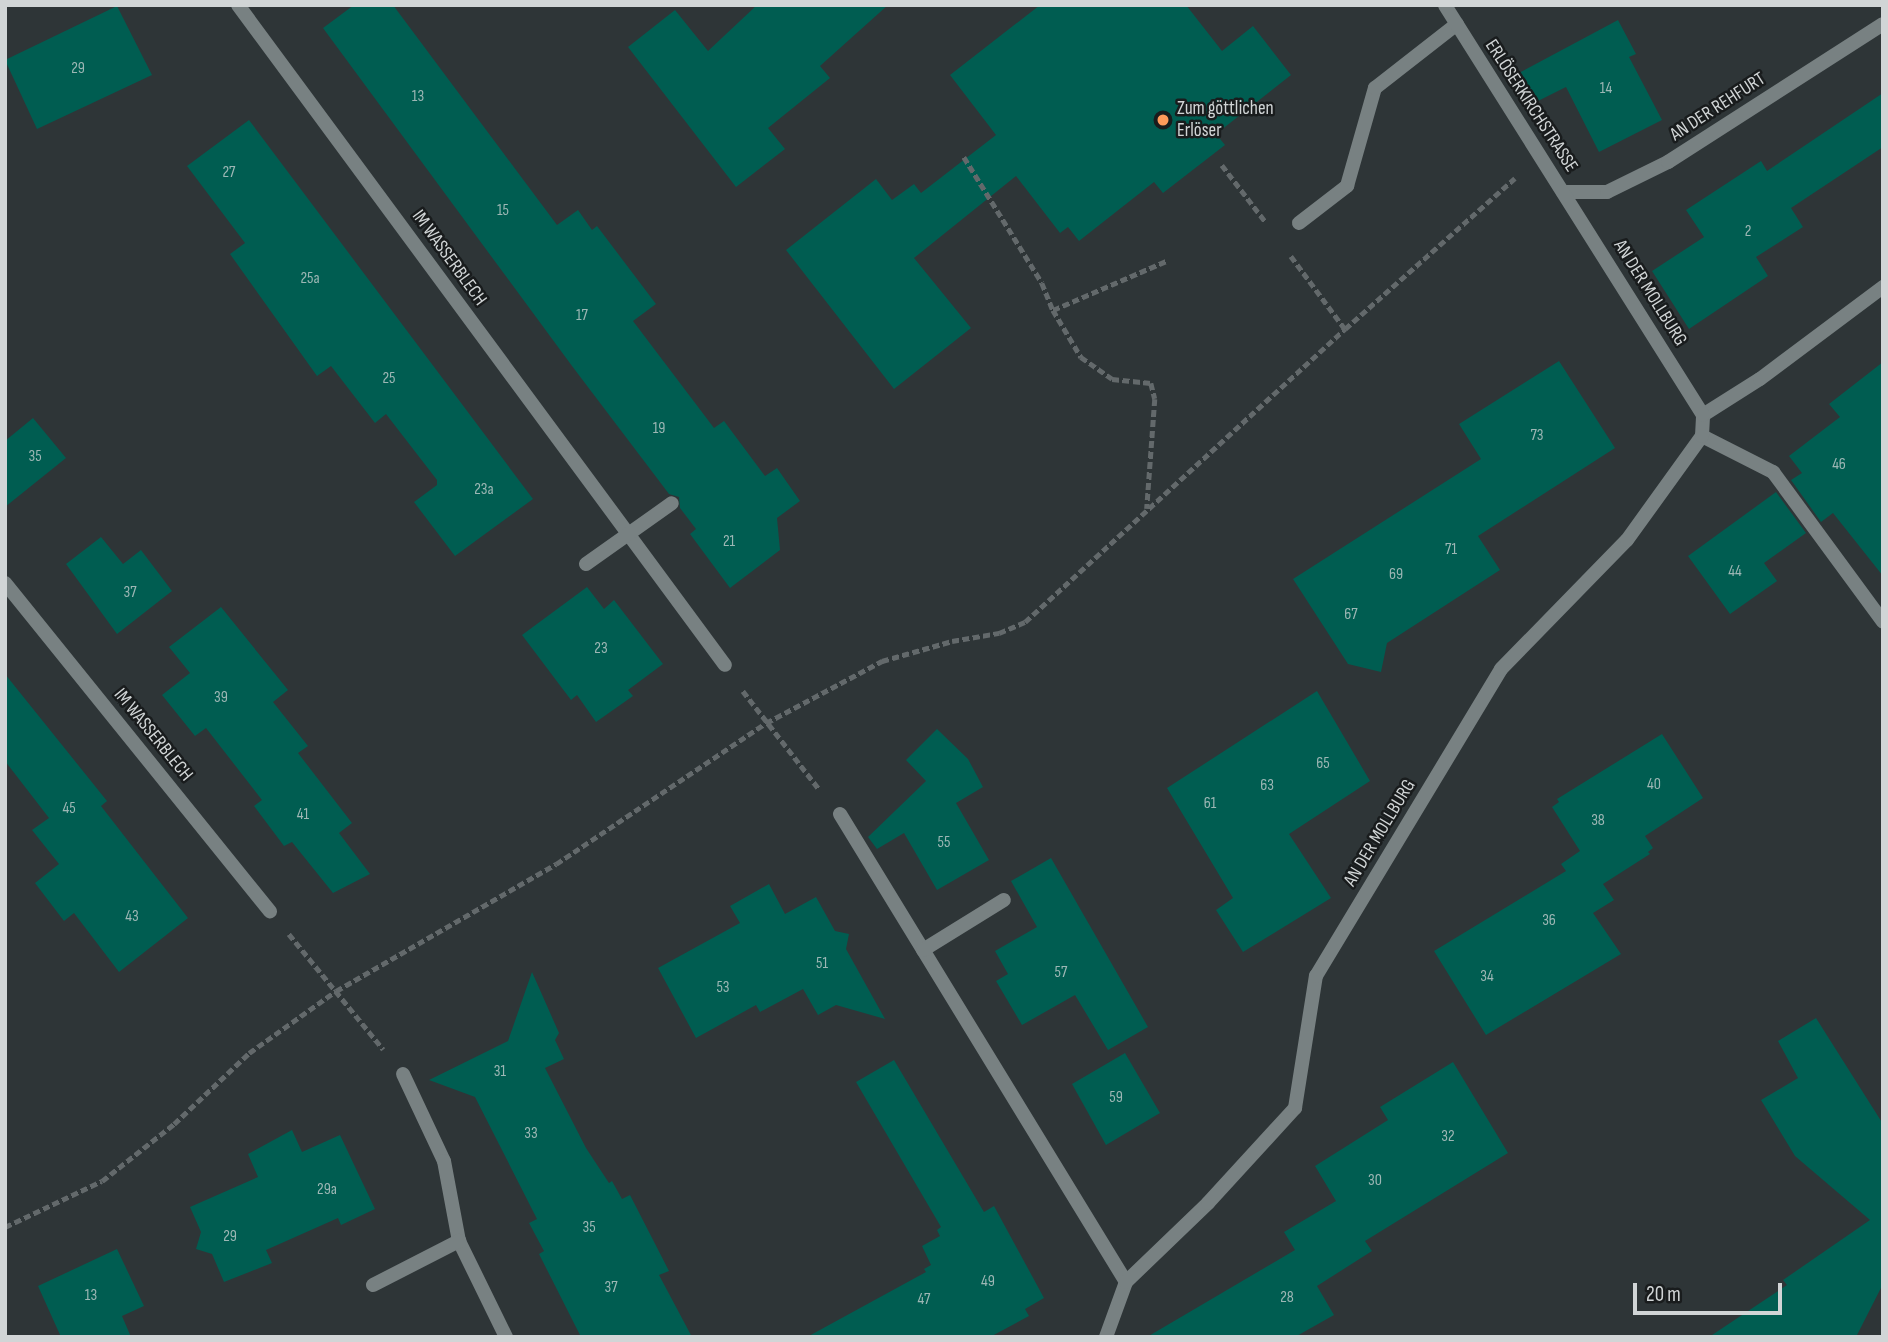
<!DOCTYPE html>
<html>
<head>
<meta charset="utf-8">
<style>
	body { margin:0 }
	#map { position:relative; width:1888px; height:1342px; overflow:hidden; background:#2e3537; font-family:"Sofia Sans Condensed",sans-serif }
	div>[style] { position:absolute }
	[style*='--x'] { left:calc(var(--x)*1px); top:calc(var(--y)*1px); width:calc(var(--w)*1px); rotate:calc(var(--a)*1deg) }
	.building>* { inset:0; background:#005d51 }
	.path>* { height:4.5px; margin-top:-2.25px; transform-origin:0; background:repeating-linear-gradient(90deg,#63696b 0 7px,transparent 0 10.5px) }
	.service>* { height:14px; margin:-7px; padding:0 7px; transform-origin:7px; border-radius:7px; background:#788182 }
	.minor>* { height:14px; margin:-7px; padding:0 7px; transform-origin:7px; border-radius:7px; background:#788182 }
	.dots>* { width:19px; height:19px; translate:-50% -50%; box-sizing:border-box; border:4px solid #191c1d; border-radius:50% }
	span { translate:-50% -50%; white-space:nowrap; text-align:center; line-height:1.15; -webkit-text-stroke:5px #191c1d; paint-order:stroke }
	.number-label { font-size:16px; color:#9db7b5 }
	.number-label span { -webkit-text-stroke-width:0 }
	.street-label { font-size:19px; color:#d1d5d6 }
	.poi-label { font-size:19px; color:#d1d5d6 }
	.left { translate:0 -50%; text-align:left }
	.frame { position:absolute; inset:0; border:7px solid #d1d5d6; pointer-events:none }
	.scale { position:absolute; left:1633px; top:1283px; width:149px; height:32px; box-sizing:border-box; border:4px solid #d1d5d6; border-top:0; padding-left:9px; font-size:21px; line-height:24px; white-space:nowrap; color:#d1d5d6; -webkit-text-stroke:5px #191c1d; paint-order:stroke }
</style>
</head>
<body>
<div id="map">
	<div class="building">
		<div style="clip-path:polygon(354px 5px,393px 5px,557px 225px,578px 210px,592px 230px,597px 226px,656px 304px,633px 321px,714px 428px,724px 421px,765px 476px,777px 468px,800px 501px,777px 518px,780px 550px,730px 588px,690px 534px,696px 529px,680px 508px,679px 497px,669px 494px,572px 366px,323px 28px)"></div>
		<div style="clip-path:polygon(757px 5px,888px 5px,820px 66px,830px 78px,768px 128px,785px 149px,736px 187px,628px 47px,675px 10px,708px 51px)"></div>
		<div style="clip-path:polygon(1040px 5px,1186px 5px,1222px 51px,1253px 26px,1291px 75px,1216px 134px,1225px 145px,1163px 193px,1154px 182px,1079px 241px,1068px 227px,1060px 233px,1016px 176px,914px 258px,971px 328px,894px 389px,786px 250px,876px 179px,892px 200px,914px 184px,921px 193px,996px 135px,950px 75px)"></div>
		<div style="clip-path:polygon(117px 6px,152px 75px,37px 129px,5px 60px)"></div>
		<div style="clip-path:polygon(1618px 20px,1636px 54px,1629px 57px,1662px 120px,1599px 152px,1566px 87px,1530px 105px,1515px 75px)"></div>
		<div style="clip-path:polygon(1883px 93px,1883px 147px,1791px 208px,1803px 227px,1756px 257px,1768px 276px,1689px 329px,1652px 271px,1704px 237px,1686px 210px,1761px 161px,1767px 171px)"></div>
		<div style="clip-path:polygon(249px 120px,533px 499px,455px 556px,414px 502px,437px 485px,437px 480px,386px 414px,375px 423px,331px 366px,317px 376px,230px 254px,245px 243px,187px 166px)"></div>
		<div style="clip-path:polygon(1559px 361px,1615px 448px,1478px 536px,1500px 570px,1387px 643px,1381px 672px,1348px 664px,1293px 579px,1481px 459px,1459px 424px)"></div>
		<div style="clip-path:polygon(1883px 362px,1883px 576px,1833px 513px,1821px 522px,1791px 480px,1802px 473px,1789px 456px,1840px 417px,1829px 404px)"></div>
		<div style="clip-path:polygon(33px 418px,66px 458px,5px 507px,5px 441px)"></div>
		<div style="clip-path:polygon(1776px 492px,1806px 533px,1764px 563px,1777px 581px,1730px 614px,1688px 556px)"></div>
		<div style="clip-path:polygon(101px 537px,123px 564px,141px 550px,172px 591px,117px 634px,66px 564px)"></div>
		<div style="clip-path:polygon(587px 587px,604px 609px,614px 600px,663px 664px,628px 690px,633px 696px,596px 722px,577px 695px,571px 700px,522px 635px)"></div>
		<div style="clip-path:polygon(221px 607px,288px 690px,273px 702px,308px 746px,298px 753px,352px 823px,339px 833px,370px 874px,333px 893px,292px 842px,284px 846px,254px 806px,262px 800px,206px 728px,195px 736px,162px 695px,190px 673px,169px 647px)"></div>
		<div style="clip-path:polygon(5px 674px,107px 801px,101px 806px,188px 918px,119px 972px,74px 913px,64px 921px,35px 883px,59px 864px,32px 830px,49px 818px,5px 761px)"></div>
		<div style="clip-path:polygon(1317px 691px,1370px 781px,1289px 834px,1331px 898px,1243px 952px,1216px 910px,1233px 898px,1167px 788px)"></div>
		<div style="clip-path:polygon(937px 729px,968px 759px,983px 787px,956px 803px,989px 860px,937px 890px,904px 833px,877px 849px,868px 837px,926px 781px,906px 760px)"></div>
		<div style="clip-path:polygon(1662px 734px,1703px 798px,1645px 836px,1653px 848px,1648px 852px,1650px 854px,1603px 884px,1614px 900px,1593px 913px,1621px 954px,1486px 1035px,1434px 951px,1566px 871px,1561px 864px,1580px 851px,1552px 807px,1559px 802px,1557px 799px)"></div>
		<div style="clip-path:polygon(1051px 858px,1148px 1027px,1108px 1050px,1075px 995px,1022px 1025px,996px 981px,1008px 974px,995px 951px,1037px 927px,1011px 881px)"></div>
		<div style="clip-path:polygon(769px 884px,785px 914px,816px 897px,835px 931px,849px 934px,846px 949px,885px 1019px,836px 1005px,818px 1015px,803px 989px,760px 1012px,756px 1005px,696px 1038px,658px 968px,740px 923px,730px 906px)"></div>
		<div style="clip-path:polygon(532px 972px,559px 1033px,555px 1040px,564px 1059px,545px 1068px,586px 1148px,609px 1183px,612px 1181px,622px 1199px,630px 1195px,669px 1271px,659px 1275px,692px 1337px,581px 1337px,539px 1254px,544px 1251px,529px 1223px,537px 1219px,475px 1097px,429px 1080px,508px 1041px)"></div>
		<div style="clip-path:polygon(1816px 1018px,1883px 1124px,1883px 1284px,1856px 1337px,1709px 1337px,1787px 1285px,1783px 1280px,1870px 1220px,1795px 1156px,1761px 1100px,1798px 1078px,1778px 1041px)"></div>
		<div style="clip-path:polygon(1125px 1053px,1160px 1113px,1106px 1145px,1072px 1084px)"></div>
		<div style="clip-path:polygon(894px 1060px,984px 1212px,994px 1206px,1044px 1298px,1025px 1309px,1029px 1316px,990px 1337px,807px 1337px,926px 1272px,924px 1269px,931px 1265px,922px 1246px,940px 1236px,937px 1230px,941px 1227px,856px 1082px)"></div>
		<div style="clip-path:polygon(1453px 1062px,1508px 1153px,1365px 1241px,1372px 1251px,1317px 1286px,1334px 1315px,1295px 1337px,1147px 1337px,1295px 1250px,1284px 1232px,1336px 1201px,1315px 1166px,1388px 1120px,1380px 1107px)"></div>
		<div style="clip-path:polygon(292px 1130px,302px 1152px,340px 1135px,375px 1209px,341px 1225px,338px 1218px,266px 1250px,272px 1263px,224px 1282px,212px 1254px,196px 1249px,201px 1232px,190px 1207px,258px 1177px,248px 1154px)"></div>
		<div style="clip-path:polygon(117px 1249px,144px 1306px,122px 1316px,131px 1337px,61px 1337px,38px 1286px)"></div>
	</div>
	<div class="path">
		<div style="--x:964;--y:157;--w:148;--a:58.2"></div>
		<div style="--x:1042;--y:283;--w:29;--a:68"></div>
		<div style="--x:1053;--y:310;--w:55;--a:59.2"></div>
		<div style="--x:1081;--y:357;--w:38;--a:35"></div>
		<div style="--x:1112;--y:379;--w:39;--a:6"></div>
		<div style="--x:1151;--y:383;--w:16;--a:76"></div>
		<div style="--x:1155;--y:399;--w:110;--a:94.2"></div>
		<div style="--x:1222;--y:165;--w:71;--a:52.5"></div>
		<div style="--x:1291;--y:256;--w:91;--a:53.5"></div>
		<div style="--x:1053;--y:310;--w:123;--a:-23.4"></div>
		<div style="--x:743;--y:691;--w:124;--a:52.2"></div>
		<div style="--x:289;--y:934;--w:149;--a:50.7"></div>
		<div style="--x:5;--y:1227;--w:107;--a:-25.4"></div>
		<div style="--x:102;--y:1181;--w:92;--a:-38.4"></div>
		<div style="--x:174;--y:1124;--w:103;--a:-43.4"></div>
		<div style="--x:249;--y:1053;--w:107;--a:-35.5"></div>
		<div style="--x:336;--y:991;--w:254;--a:-30"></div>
		<div style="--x:556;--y:864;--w:253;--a:-33.9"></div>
		<div style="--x:766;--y:723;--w:132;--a:-28.1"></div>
		<div style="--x:882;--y:661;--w:73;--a:-15.9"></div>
		<div style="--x:952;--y:641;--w:48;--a:-9.7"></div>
		<div style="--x:999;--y:633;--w:28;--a:-23"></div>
		<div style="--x:1025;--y:622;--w:434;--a:-42.5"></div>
		<div style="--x:1345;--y:329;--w:227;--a:-41.6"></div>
	</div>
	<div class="service">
		<div style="--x:1299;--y:223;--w:61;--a:-37.6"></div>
		<div style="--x:1347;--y:186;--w:102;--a:-74.1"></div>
		<div style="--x:1375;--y:88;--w:104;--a:-38"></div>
	</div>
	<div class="minor">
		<div style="--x:238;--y:5;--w:820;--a:53.58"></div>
		<div style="--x:1563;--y:192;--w:44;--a:0"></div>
		<div style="--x:1607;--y:192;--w:68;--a:-26.2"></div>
		<div style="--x:1668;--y:162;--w:255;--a:-32.7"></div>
		<div style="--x:1703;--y:415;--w:67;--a:-32.3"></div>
		<div style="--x:1760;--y:379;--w:154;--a:-36.8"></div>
		<div style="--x:1702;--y:436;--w:80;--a:26.9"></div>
		<div style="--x:1773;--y:472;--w:186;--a:53.7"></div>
		<div style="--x:586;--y:564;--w:105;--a:-35.3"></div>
		<div style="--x:5;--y:583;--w:422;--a:51.1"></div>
		<div style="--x:840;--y:814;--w:548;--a:58.57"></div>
		<div style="--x:1126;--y:1282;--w:59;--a:110"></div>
		<div style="--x:923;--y:950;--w:95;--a:-31.7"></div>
		<div style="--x:403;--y:1074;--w:96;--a:64.8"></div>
		<div style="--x:444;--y:1161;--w:81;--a:79.4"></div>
		<div style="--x:459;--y:1241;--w:107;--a:63.9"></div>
		<div style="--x:1126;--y:1282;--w:114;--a:-43.9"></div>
		<div style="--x:1208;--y:1203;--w:129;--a:-47.5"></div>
		<div style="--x:1295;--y:1108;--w:134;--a:-81"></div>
		<div style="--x:1316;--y:976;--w:358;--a:-58.9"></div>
		<div style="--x:1501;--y:669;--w:180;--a:-45.7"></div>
		<div style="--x:1627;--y:540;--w:128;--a:-54.2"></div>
		<div style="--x:1702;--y:436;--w:21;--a:-87"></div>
		<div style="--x:1703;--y:415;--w:484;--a:-122.2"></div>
		<div style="--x:373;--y:1285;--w:97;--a:-27.1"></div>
	</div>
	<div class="dots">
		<div style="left:1163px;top:120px;background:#ff9b5a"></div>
	</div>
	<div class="number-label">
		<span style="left:78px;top:69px">29</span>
		<span style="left:1606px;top:89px">14</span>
		<span style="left:418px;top:97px">13</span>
		<span style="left:229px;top:173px">27</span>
		<span style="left:503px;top:211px">15</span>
		<span style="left:1748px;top:232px">2</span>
		<span style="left:310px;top:279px">25a</span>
		<span style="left:582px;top:316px">17</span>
		<span style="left:389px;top:379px">25</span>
		<span style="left:659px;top:429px">19</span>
		<span style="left:1537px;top:436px">73</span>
		<span style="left:35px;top:457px">35</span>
		<span style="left:1839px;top:465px">46</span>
		<span style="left:484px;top:490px">23a</span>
		<span style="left:729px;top:542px">21</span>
		<span style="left:1451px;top:550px">71</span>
		<span style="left:1735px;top:572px">44</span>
		<span style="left:1396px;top:575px">69</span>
		<span style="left:130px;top:593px">37</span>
		<span style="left:1351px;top:615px">67</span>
		<span style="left:601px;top:649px">23</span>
		<span style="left:221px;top:698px">39</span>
		<span style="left:1323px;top:764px">65</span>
		<span style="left:1654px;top:785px">40</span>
		<span style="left:1267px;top:786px">63</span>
		<span style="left:1210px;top:804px">61</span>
		<span style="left:69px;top:809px">45</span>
		<span style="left:303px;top:815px">41</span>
		<span style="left:1598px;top:821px">38</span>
		<span style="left:944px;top:843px">55</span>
		<span style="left:132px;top:917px">43</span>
		<span style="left:1549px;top:921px">36</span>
		<span style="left:822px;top:964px">51</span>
		<span style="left:1061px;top:973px">57</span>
		<span style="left:1487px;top:977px">34</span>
		<span style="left:723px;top:988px">53</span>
		<span style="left:500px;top:1072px">31</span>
		<span style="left:1116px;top:1098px">59</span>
		<span style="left:531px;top:1134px">33</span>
		<span style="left:1448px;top:1137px">32</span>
		<span style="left:1375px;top:1181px">30</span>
		<span style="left:327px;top:1190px">29a</span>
		<span style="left:589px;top:1228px">35</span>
		<span style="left:230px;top:1237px">29</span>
		<span style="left:988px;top:1282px">49</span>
		<span style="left:611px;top:1288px">37</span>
		<span style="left:91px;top:1296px">13</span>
		<span style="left:1287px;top:1298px">28</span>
		<span style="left:924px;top:1300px">47</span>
	</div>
	<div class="street-label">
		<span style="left:1531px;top:106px;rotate:57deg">ERLÖSERKIRCHSTRASSE</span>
		<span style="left:1718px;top:107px;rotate:-33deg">AN DER REHFURT</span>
		<span style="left:449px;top:258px;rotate:54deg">IM WASSERBLECH</span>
		<span style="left:1650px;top:293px;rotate:58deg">AN DER MOLLBURG</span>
		<span style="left:153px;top:735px;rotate:51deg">IM WASSERBLECH</span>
		<span style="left:1380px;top:833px;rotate:-59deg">AN DER MOLLBURG</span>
	</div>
	<div class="poi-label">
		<span class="left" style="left:1177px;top:120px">Zum göttlichen<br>Erlöser</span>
	</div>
	<div class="frame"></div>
	<div class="scale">20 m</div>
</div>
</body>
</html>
